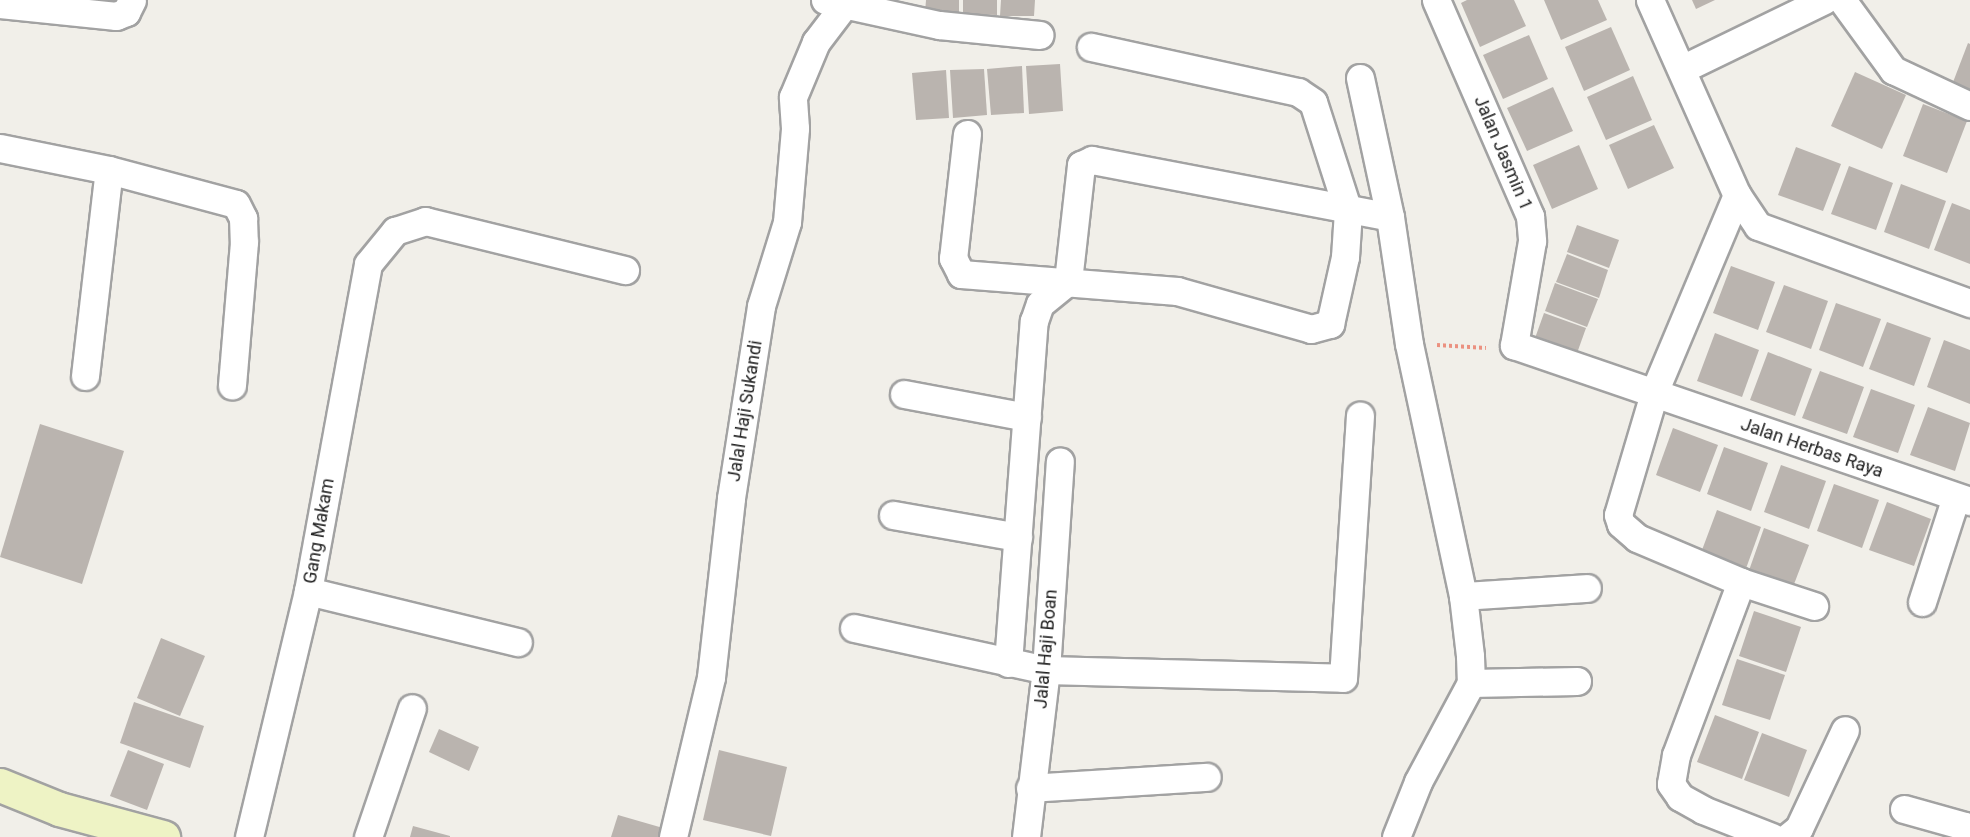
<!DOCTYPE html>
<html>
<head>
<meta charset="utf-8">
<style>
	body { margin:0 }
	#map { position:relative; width:1970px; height:837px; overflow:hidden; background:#f1efe9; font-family:Roboto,sans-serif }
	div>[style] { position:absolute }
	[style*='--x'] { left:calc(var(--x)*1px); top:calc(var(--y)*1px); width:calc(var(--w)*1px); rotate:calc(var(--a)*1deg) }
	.building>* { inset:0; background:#bab4af }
	.path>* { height:4px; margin-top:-2px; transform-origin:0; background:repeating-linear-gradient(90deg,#eb9180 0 3px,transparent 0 6px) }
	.roads { filter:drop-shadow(2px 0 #a2a2a2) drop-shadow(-2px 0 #a2a2a2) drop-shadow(0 2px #a2a2a2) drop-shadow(0 -2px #a2a2a2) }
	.street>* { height:27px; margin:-13.5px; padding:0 13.5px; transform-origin:13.5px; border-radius:13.5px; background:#fff }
	.secondary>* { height:33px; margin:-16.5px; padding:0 16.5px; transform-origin:16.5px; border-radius:16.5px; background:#eef3c5 }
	span { translate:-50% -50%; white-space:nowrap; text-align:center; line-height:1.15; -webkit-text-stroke:6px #fff; paint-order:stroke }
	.street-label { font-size:18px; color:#212121 }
</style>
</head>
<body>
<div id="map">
	<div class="building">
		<div style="clip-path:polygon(926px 0,959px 0,959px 14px,925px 13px)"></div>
		<div style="clip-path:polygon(963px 0,997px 0,997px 15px,963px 14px)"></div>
		<div style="clip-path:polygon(1001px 0,1035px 0,1034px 16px,1000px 16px)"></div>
		<div style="clip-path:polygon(1467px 0,1514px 0,1526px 26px,1480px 47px,1461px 3px)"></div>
		<div style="clip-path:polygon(1544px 0,1598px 0,1607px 20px,1561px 40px)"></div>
		<div style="clip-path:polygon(1692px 0,1715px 0,1696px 9px)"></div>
		<div style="clip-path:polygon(1611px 27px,1630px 70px,1584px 91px,1565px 47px)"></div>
		<div style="clip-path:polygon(1529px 35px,1548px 79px,1503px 99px,1483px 55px)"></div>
		<div style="clip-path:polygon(1968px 43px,1970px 44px,1970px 97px,1950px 90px)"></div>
		<div style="clip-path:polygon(1060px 64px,1063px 111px,1029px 114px,1026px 66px)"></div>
		<div style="clip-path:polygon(1022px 66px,1024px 113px,991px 115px,987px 69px)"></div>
		<div style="clip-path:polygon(984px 69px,987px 115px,953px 118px,950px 70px)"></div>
		<div style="clip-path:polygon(946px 70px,949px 118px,916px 120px,912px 73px)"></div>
		<div style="clip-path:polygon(1855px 72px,1906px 95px,1882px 149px,1831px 126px)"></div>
		<div style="clip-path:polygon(1633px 76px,1652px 120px,1606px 140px,1587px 97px)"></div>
		<div style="clip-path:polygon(1553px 87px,1573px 131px,1527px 151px,1507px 108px)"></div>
		<div style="clip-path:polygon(1923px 104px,1967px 121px,1947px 173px,1903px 156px)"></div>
		<div style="clip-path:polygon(1654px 125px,1674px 168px,1628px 189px,1609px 145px)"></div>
		<div style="clip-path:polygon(1579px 145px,1598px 189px,1552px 209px,1533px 165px)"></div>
		<div style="clip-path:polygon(1796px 147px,1841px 164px,1823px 211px,1778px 195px)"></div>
		<div style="clip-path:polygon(1849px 166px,1893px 183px,1876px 230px,1831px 214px)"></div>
		<div style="clip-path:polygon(1901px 184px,1946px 201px,1929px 249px,1884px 232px)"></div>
		<div style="clip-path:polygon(1952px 203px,1970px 210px,1970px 264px,1934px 250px)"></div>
		<div style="clip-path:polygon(1577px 225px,1619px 240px,1609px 268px,1567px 252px)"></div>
		<div style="clip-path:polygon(1567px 254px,1608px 270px,1599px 298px,1556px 282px)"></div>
		<div style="clip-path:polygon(1731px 266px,1775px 282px,1758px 330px,1713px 313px)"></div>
		<div style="clip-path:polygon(1555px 283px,1598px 299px,1587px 327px,1545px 311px)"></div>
		<div style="clip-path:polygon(1784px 285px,1828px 301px,1811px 349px,1766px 332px)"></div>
		<div style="clip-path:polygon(1836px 303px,1881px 319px,1863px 367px,1819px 350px)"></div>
		<div style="clip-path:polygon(1544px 313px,1586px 328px,1576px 356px,1534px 341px)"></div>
		<div style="clip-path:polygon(1887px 322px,1931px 338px,1914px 386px,1869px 369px)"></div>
		<div style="clip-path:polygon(1715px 333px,1759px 350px,1742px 397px,1697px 381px)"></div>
		<div style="clip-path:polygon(1944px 340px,1970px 350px,1970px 404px,1927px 387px)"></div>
		<div style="clip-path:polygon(1768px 352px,1812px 369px,1795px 416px,1750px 400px)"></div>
		<div style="clip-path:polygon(1820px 371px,1864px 387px,1847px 434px,1802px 418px)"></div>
		<div style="clip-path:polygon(1871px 389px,1915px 405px,1898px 453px,1853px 437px)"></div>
		<div style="clip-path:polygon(1928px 407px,1970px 423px,1955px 471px,1910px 455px)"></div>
		<div style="clip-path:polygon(40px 424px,124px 451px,82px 584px,0 557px)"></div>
		<div style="clip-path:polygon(1673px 428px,1718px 445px,1700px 492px,1656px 475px)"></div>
		<div style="clip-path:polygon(1724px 447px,1768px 463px,1751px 511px,1707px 494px)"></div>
		<div style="clip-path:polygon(1781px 465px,1826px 481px,1809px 529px,1764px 512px)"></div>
		<div style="clip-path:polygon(1834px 484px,1879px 500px,1862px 548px,1817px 531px)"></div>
		<div style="clip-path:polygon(1887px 502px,1931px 519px,1914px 566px,1869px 550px)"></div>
		<div style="clip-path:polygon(1717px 510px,1761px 527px,1744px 574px,1699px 558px)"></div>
		<div style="clip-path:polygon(1764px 528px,1809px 545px,1791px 592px,1747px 576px)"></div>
		<div style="clip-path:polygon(1754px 611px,1801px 627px,1786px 672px,1739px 656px)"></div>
		<div style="clip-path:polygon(161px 638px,205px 656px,180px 716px,137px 698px)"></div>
		<div style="clip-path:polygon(1737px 659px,1785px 675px,1770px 720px,1722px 705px)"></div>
		<div style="clip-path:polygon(134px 702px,204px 726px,190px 768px,120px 743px)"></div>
		<div style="clip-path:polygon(1715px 715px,1759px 732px,1742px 779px,1697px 762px)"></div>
		<div style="clip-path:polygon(439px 729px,479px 747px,469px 771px,429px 752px)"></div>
		<div style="clip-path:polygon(1762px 733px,1807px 750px,1789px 797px,1744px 780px)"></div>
		<div style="clip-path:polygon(128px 750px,164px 764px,147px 810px,110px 796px)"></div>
		<div style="clip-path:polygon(719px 750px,787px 767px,771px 836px,703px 820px)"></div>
		<div style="clip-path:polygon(618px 815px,663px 828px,660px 837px,611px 837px)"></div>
		<div style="clip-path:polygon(413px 826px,450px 836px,450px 837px,410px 837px)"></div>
	</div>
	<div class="path">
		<div style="--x:1437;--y:345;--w:49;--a:3.5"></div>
	</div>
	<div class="roads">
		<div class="street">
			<div style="--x:825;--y:0;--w:117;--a:12.4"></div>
			<div style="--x:939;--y:25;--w:101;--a:5.7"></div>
			<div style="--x:1436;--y:0;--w:236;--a:66.5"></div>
			<div style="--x:1530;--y:216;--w:25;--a:85"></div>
			<div style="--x:1532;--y:241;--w:106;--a:99.8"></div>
			<div style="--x:1514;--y:345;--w:482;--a:18.9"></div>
			<div style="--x:1650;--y:0;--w:214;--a:66"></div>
			<div style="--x:1737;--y:195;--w:37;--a:56"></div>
			<div style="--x:1758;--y:226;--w:226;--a:20"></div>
			<div style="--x:1842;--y:0;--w:87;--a:53.9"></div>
			<div style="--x:1893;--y:70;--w:85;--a:25.1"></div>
			<div style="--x:0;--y:4;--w:117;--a:5.9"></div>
			<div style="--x:116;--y:16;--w:11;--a:-22"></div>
			<div style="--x:126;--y:12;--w:13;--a:-63"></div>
			<div style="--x:1682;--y:69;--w:158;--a:-25.9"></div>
			<div style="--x:1360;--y:78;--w:142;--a:77.8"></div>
			<div style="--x:1390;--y:217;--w:128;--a:81.5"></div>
			<div style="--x:1409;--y:344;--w:258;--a:77.9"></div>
			<div style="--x:1463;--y:596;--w:60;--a:83.3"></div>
			<div style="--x:1470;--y:656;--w:27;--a:88"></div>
			<div style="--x:1471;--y:683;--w:112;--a:118.2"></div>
			<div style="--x:1418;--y:782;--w:59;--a:111.8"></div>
			<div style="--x:967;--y:134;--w:125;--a:96.4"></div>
			<div style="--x:953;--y:258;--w:18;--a:63"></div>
			<div style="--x:961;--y:274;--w:217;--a:4.5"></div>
			<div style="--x:1177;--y:291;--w:139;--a:15.8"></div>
			<div style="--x:1311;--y:329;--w:20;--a:-15"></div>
			<div style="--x:1330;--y:324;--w:69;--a:-77.4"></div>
			<div style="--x:1345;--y:257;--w:46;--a:-86.3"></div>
			<div style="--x:1348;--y:211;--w:114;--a:-107.8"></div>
			<div style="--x:1313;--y:102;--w:18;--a:-146"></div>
			<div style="--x:1298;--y:92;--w:212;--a:-167.7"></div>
			<div style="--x:0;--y:148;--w:111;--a:11.4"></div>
			<div style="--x:109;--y:170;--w:131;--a:15"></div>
			<div style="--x:236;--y:204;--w:16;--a:63"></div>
			<div style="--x:243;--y:218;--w:24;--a:88"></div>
			<div style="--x:244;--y:242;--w:144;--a:94.8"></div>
			<div style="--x:1737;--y:195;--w:212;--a:112.8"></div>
			<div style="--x:1655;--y:390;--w:130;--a:106.5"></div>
			<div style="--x:1618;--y:515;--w:9;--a:72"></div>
			<div style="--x:1621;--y:524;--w:21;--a:41"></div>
			<div style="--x:1637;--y:538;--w:113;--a:22.9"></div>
			<div style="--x:1741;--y:582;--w:77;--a:18.2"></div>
			<div style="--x:85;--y:376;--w:207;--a:-83.4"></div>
			<div style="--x:904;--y:394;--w:125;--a:10.6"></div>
			<div style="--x:893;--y:515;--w:127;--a:10"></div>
			<div style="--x:1741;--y:582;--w:185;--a:110.6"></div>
			<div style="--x:1676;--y:755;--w:29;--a:100"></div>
			<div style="--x:1671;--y:784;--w:16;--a:55"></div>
			<div style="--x:1680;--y:797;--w:26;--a:29"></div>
			<div style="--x:1703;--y:810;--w:74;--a:21.4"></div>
			<div style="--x:308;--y:591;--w:216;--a:13.7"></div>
			<div style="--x:1463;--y:596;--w:124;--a:-3.7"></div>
			<div style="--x:1922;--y:602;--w:110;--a:-72.1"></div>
			<div style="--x:854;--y:628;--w:197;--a:12.3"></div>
			<div style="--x:1046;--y:670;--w:297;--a:1.5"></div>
			<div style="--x:1343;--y:678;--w:263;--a:-86.3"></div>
			<div style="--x:1008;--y:663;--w:343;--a:-85.7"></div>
			<div style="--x:1034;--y:321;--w:18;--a:-71"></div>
			<div style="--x:1040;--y:304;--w:36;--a:-39"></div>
			<div style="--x:1068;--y:281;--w:117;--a:-83.6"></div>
			<div style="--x:1081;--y:165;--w:12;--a:-24"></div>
			<div style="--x:1092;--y:160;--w:303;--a:10.8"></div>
			<div style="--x:1471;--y:683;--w:106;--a:-1.1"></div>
			<div style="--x:1030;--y:788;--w:177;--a:-3.6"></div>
			<div style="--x:1904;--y:809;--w:63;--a:15.6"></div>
			<div style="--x:1965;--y:826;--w:12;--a:66"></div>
			<div style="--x:249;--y:837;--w:253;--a:-76.5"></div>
			<div style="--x:308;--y:591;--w:332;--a:-79.6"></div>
			<div style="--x:368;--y:264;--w:43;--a:-50.7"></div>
			<div style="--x:395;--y:231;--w:32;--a:-18"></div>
			<div style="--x:425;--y:221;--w:206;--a:13.8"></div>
			<div style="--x:368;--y:837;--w:136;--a:-71.2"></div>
			<div style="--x:673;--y:837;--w:164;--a:-76.6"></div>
			<div style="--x:711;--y:677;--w:180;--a:-83.6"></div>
			<div style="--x:731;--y:498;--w:194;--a:-81.1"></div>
			<div style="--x:761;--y:306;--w:88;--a:-72.8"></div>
			<div style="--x:787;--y:222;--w:94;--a:-85.1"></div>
			<div style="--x:795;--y:128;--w:31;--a:-94"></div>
			<div style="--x:793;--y:97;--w:60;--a:-67.3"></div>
			<div style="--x:816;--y:42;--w:53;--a:-52.7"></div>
			<div style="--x:1026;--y:837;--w:168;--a:-83.2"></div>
			<div style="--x:1046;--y:670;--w:209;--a:-86.2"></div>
			<div style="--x:1788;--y:837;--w:14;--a:-39"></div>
			<div style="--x:1799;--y:828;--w:108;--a:-64.9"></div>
		</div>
		<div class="secondary">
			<div style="--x:0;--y:785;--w:64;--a:22.1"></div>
			<div style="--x:59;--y:809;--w:108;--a:15.1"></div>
		</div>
	</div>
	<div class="street-label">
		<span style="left:1503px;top:153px;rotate:67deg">Jalan Jasmin 1</span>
		<span style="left:745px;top:411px;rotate:-81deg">Jalal Haji Sukandi</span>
		<span style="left:1812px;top:448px;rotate:19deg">Jalan Herbas Raya</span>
		<span style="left:319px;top:531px;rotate:-80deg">Gang Makam</span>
		<span style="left:1046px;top:649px;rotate:-85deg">Jalal Haji Boan</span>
	</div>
</div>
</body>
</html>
